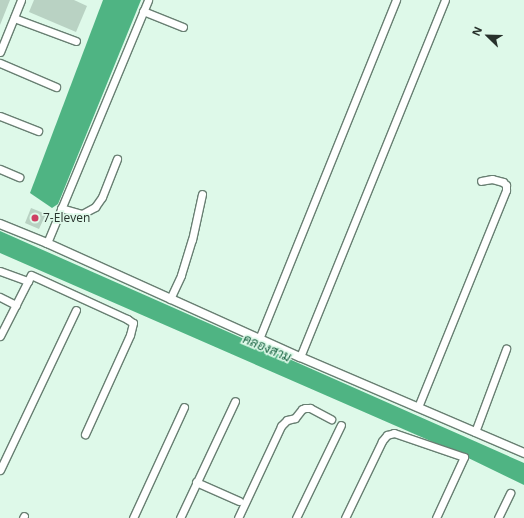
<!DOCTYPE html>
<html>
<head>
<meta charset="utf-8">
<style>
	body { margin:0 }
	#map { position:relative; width:524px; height:518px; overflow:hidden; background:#def9e9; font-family:"Open Sans",Sarabun,sans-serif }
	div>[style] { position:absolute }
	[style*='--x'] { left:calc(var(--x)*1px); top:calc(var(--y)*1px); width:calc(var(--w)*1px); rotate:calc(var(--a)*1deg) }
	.water>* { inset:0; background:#4fb483 }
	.building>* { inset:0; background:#b9d2c3 }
	.roads { filter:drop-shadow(1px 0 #687f72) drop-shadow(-1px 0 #687f72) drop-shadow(0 1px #687f72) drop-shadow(0 -1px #687f72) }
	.minor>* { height:7px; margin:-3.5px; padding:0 3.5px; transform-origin:3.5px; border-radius:3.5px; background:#fff }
	.tertiary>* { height:8px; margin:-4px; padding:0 4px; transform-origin:4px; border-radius:4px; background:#fff }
	.dots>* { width:11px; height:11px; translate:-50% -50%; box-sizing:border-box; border:2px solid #def9e9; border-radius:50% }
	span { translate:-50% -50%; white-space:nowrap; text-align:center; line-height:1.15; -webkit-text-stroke:3.5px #def9e9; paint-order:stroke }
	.poi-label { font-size:12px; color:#27312b }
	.left { translate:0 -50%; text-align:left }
	.water-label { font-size:13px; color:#1a6443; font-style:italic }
	.north { position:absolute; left:468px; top:16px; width:40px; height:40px; -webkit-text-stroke:3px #def9e9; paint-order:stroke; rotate:293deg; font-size:11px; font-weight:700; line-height:16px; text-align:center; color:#27312b }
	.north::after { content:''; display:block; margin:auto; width:14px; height:18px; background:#27312b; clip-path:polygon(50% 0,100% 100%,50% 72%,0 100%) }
</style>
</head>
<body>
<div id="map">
	<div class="water">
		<div style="clip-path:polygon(103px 0,141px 0,58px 204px,52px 208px,30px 193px)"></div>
		<div style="clip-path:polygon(0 231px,524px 463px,524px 485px,458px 453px,0 253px)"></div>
	</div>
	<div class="building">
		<div style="clip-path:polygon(0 0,10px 0,0 25px)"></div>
		<div style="clip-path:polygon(34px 0,74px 0,87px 6px,76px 32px,29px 12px)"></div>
		<div style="clip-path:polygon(31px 208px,46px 214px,39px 229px,25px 223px)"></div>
	</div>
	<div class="roads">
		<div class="minor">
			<div style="--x:143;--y:11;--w:43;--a:21.8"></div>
			<div style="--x:14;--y:18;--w:66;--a:20.4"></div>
			<div style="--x:0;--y:52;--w:56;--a:-68"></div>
			<div style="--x:0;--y:63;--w:61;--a:23.2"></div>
			<div style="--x:0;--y:116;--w:41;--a:21.5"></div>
			<div style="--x:0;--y:169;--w:21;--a:23"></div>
			<div style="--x:61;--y:208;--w:22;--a:16"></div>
			<div style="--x:82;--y:214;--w:15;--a:-28"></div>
			<div style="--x:95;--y:207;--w:12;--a:-55"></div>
			<div style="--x:102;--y:197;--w:41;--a:-68.5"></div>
			<div style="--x:47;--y:243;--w:263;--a:-67.4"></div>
			<div style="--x:0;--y:271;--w:30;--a:20"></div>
			<div style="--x:0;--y:297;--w:18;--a:27"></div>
			<div style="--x:170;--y:299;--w:26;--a:-65"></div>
			<div style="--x:181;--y:275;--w:37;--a:-73"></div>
			<div style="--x:192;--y:240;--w:47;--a:-77.7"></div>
			<div style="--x:0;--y:336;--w:68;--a:-63.1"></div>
			<div style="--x:31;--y:275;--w:106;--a:24.6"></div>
			<div style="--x:127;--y:319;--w:7;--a:34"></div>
			<div style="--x:133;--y:323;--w:12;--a:104"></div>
			<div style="--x:130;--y:335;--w:109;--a:114.4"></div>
			<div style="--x:259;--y:339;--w:366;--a:-68"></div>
			<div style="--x:300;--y:357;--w:385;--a:-67.9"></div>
			<div style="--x:418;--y:407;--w:234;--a:-67.9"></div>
			<div style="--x:506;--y:190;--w:5;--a:-90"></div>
			<div style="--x:506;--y:185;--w:4;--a:-135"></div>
			<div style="--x:503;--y:182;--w:11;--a:-165"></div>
			<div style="--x:492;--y:179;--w:11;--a:170"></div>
			<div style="--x:475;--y:432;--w:89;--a:-69.5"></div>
			<div style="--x:0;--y:470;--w:177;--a:-64.6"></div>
			<div style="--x:196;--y:482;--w:47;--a:23.8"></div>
			<div style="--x:23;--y:518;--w:2;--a:-63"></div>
			<div style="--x:133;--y:518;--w:122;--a:-65.3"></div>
			<div style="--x:180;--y:518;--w:129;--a:-64.8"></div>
			<div style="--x:238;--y:518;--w:102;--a:-64.9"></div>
			<div style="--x:281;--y:426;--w:8;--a:-45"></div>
			<div style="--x:287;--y:420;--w:8;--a:-14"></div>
			<div style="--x:295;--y:418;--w:11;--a:-52"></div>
			<div style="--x:302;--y:409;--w:3;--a:-18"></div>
			<div style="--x:305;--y:408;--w:5;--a:0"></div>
			<div style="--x:310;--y:408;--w:24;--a:28"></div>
			<div style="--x:296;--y:518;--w:103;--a:-64.2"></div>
			<div style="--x:345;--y:518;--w:85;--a:-64.3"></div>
			<div style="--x:382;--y:441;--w:8;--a:-50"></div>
			<div style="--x:387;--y:435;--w:7;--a:-16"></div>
			<div style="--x:394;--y:433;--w:74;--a:18.9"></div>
			<div style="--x:464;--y:457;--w:67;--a:114.7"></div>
			<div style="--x:498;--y:518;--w:28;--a:-64"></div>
		</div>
		<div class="tertiary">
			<div style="--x:0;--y:224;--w:51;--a:22"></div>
			<div style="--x:47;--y:243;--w:277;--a:24.3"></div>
			<div style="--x:300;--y:357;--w:244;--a:23.2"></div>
		</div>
	</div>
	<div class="dots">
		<div style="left:35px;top:218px;background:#ce3f63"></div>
	</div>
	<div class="poi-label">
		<span class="left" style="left:43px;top:218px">7-Eleven</span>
	</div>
	<div class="water-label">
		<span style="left:267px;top:348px;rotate:23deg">คลองสาม</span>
	</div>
	<div class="north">N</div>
</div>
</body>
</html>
